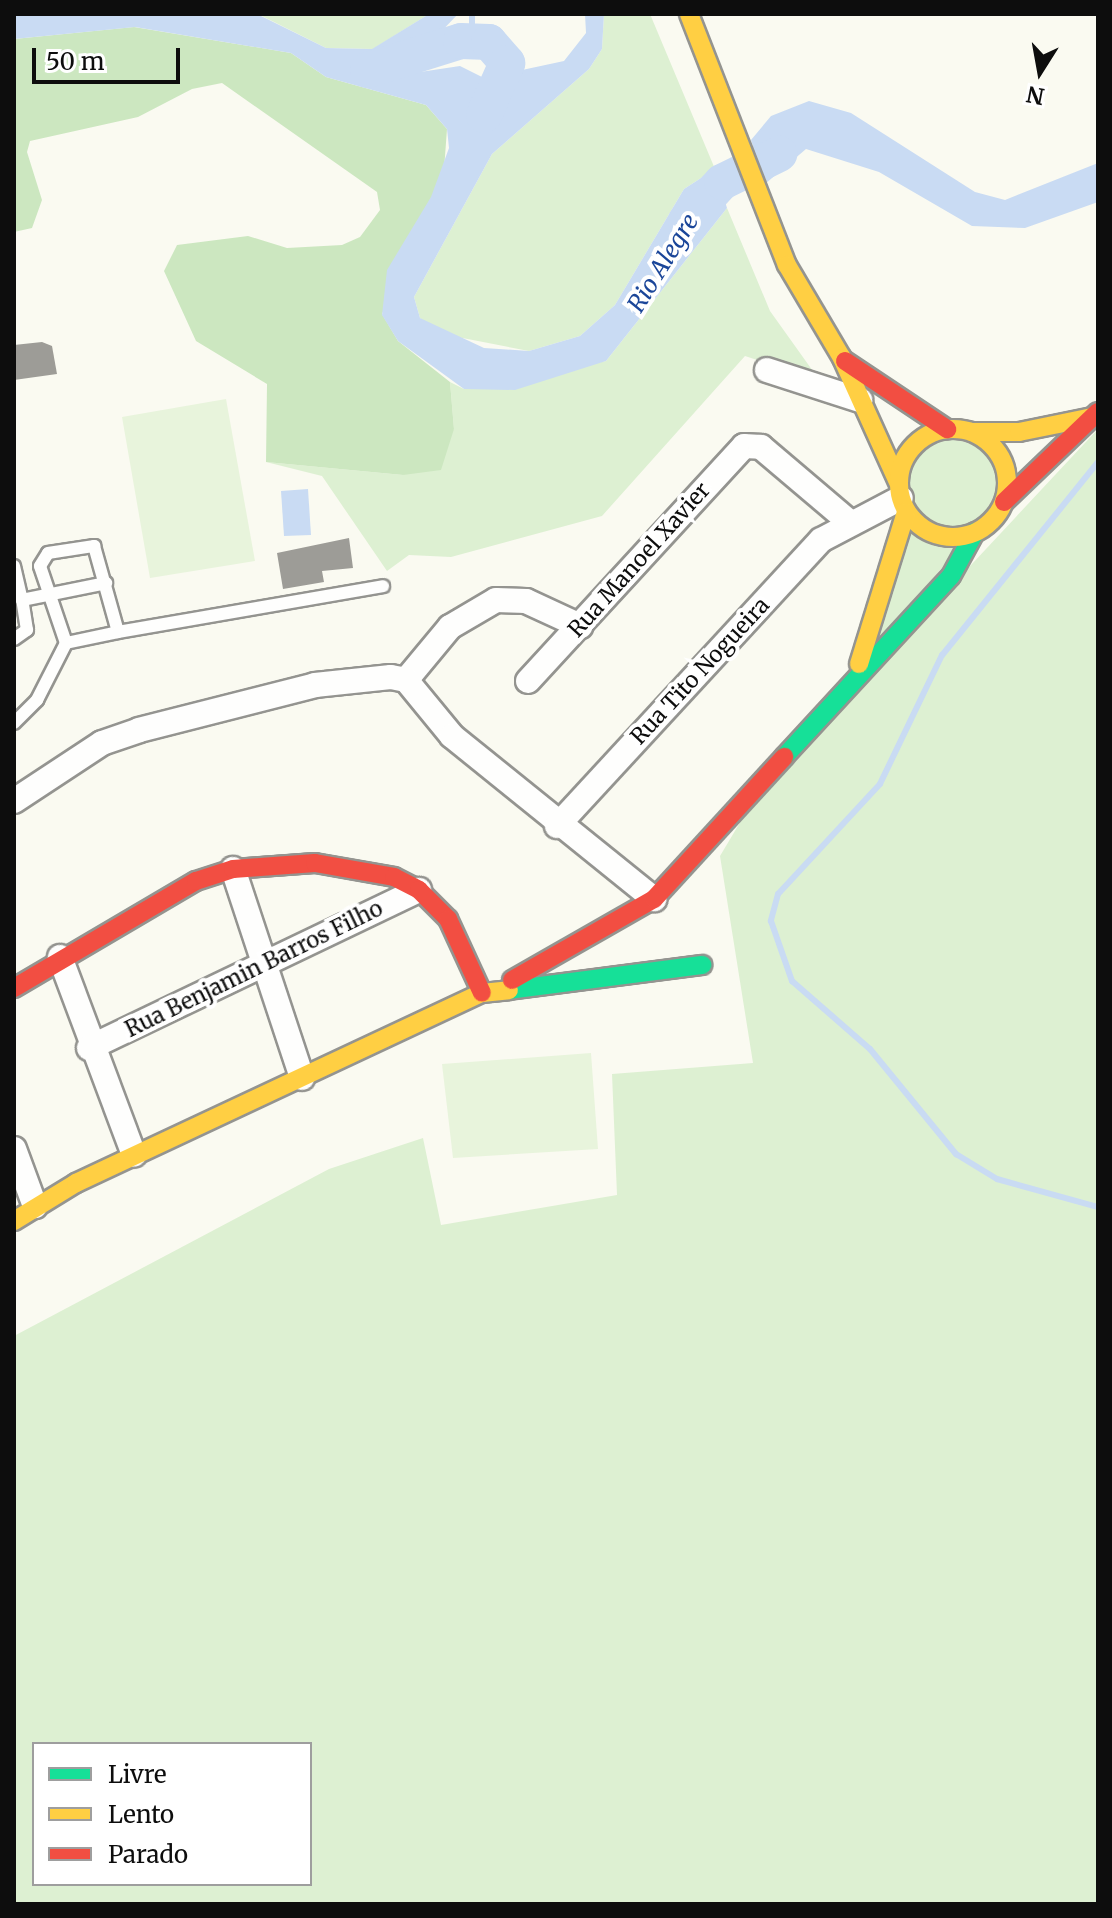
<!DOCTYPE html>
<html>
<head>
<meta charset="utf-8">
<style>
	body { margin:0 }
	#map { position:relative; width:1112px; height:1918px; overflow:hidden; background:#fafaf1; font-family:Merriweather,serif }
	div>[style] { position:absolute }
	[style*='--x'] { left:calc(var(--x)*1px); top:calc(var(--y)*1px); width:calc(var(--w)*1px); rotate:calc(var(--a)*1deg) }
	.green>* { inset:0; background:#ddf0d2 }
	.round { border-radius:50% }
	.forest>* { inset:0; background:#cce7c0 }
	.pitch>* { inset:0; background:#e8f4dc }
	.water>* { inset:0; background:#c9dbf3 }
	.stream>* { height:6px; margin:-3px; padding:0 3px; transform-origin:3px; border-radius:3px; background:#c9dbf3 }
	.river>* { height:36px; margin:-18px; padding:0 18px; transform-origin:18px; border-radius:18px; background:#c9dbf3 }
	.building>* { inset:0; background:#9d9c97 }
	.roads { filter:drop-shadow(2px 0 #949490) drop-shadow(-2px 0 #949490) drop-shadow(0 2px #949490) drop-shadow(0 -2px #949490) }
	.lane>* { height:12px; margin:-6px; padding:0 6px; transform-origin:6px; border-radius:6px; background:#fefefd }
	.street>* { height:24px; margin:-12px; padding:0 12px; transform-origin:12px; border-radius:12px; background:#fefefd }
	.fast>* { height:18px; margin:-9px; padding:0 9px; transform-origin:9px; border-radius:9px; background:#16e098 }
	.slow>* { height:18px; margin:-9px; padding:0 9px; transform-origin:9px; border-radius:9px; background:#ffcf43 }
	.slow>.ring { margin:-9px; padding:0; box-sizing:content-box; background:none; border:18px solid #ffcf43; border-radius:50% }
	.jam>* { height:18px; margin:-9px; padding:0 9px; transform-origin:9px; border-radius:9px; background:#f24e42 }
	span { translate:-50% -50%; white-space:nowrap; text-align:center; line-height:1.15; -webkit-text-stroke:8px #fff; paint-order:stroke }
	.street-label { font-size:22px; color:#0d0d0d }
	.water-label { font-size:24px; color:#1b4699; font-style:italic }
	.frame { position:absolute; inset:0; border:16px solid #0d0d0d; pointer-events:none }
	.legend { position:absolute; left:32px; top:1742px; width:280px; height:144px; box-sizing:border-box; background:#fff; border:2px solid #9e9e9e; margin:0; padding:10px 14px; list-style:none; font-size:24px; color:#0d0d0d }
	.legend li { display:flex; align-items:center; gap:16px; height:40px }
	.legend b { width:40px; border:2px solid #9e9e9e }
	.north { position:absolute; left:1000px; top:32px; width:80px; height:80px; -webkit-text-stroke:6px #fff; paint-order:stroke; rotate:191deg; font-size:22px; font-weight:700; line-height:32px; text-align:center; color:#0d0d0d }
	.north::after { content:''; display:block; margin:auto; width:28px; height:36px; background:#0d0d0d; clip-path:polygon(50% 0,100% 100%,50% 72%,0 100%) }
	.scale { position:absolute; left:32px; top:48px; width:148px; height:36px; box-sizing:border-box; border:4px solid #0d0d0d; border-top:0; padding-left:10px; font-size:24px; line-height:28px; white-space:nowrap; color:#0d0d0d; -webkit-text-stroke:6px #fff; paint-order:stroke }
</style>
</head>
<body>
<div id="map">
	<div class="green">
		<div style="clip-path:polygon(258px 14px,429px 14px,373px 49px,326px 48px)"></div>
		<div style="clip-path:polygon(604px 14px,650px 14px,715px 169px,684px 189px,615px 305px,580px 336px,529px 351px,442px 334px,420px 318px,414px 297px,492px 154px,589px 69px,602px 49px)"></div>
		<div style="clip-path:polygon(727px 208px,770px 311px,820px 381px,745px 356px,602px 516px,451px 557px,409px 555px,387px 571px,322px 476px,266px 462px,403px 475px,454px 429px,450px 382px,464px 389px,606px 361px)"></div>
		<div style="clip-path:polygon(evenodd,1098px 429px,1098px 1904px,14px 1904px,14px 1336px,329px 1169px,423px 1138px,441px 1225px,617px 1195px,612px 1074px,753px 1063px,720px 856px,757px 794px,1098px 429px,34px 1744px,310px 1744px,310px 1884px,34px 1884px,34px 1744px)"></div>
		<div class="round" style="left:907px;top:440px;width:90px;height:90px"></div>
		<div style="clip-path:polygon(906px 529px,928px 540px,963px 543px,867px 656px)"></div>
	</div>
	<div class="forest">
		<div style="clip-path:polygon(134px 27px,291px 53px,326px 77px,426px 105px,447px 129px,444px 170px,382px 314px,398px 341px,450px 382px,454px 429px,441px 470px,403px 475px,266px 462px,267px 384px,196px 341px,164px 271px,177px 245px,248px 236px,287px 248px,342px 245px,360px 237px,380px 210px,377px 192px,222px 83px,192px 89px,138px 117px,30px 141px,27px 152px,42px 200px,32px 228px,14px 232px,14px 39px)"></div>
	</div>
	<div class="pitch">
		<div style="clip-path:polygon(226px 399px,255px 561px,150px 578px,122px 417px)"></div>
		<div style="clip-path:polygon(591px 1053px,598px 1149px,453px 1158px,442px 1064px)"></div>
	</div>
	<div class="water">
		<div style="clip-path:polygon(14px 14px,257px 14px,326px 48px,372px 49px,429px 14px,458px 14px,413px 61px,420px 72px,460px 66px,484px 78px,564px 61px,586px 33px,585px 14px,604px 14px,602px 49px,589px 69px,492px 154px,414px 297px,420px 318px,484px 348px,529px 351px,580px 336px,615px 305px,684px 189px,715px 169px,727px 208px,606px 361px,515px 390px,464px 389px,398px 341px,382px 315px,387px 270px,431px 197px,449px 148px,447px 129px,426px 105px,326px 77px,291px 53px,135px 27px,14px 39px)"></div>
		<div style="clip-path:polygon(809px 101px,851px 113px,975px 192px,1005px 200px,1098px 163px,1098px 202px,1025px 228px,972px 226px,879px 172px,806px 149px,765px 184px,751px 140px,771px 116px)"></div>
		<div style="clip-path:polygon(308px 489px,311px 535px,284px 536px,281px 491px)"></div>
	</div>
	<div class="stream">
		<div style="--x:472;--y:40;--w:26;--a:-90"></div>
		<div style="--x:1098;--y:462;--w:248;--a:128.9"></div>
		<div style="--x:942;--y:655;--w:143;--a:115.7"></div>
		<div style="--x:880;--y:784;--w:150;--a:132.8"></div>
		<div style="--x:778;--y:894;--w:28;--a:105"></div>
		<div style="--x:771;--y:921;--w:64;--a:70.7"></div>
		<div style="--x:792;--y:981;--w:103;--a:41.1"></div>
		<div style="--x:870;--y:1049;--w:136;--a:50.7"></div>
		<div style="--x:956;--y:1154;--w:48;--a:31.4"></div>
		<div style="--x:997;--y:1179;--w:105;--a:15.5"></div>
	</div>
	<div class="river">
		<div style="--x:368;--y:70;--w:97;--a:-17.3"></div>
		<div style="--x:461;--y:41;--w:28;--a:2"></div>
		<div style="--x:489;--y:42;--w:28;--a:49"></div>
		<div style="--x:507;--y:63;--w:57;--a:113.9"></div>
		<div style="--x:686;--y:221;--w:53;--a:-47.3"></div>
		<div style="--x:722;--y:182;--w:64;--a:-26.2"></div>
	</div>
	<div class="building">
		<div style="clip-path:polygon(42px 342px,52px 346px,57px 374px,14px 380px,14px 345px)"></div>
		<div style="clip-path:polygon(349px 538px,353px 568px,322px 571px,324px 582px,283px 589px,277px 553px)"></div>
	</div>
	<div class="roads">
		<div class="lane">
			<div style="--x:14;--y:566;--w:35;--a:77"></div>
			<div style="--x:22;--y:600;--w:86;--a:-11.4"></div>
			<div style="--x:14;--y:639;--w:16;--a:-35"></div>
			<div style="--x:27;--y:630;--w:30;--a:-99"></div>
			<div style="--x:66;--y:643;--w:53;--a:-11.9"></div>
			<div style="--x:14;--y:723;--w:33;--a:-45"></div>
			<div style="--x:37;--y:700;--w:64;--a:-63"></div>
			<div style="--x:66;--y:643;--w:81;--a:-108.7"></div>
			<div style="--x:40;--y:566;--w:15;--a:-58"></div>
			<div style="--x:48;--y:553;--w:47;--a:-8.7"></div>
			<div style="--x:94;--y:546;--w:89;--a:74.4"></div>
			<div style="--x:118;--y:632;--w:269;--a:-9.8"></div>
		</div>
		<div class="street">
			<div style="--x:767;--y:370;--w:98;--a:17.9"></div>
			<div style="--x:406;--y:680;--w:69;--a:-50.3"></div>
			<div style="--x:450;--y:627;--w:53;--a:-30.4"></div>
			<div style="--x:496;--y:600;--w:30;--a:2"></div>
			<div style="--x:526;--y:601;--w:60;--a:24.8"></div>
			<div style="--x:528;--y:681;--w:319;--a:-47.4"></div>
			<div style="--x:744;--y:446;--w:17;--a:3"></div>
			<div style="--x:761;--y:447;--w:113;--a:40.3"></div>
			<div style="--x:14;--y:801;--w:105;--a:-33.4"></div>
			<div style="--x:102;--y:743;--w:39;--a:-19"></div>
			<div style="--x:139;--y:730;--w:182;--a:-14.3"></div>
			<div style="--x:315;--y:685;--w:76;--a:-6"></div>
			<div style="--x:391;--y:677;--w:15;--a:11"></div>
			<div style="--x:406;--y:680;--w:72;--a:50.6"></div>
			<div style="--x:452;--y:736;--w:260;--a:38.9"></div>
			<div style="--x:557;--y:826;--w:389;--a:-47.3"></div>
			<div style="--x:821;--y:540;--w:90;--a:-27.7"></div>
			<div style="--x:233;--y:869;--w:220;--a:71.7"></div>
			<div style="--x:60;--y:957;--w:211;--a:69.5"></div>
			<div style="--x:89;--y:1048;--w:366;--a:-25.6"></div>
			<div style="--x:14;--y:1149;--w:61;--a:69.8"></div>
		</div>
		<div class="fast">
			<div style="--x:784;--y:757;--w:246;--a:-47.3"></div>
			<div style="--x:951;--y:576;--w:50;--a:-61.4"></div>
			<div style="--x:509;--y:990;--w:195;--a:-7.4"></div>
		</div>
		<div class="slow">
			<div style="--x:689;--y:14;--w:269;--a:68.7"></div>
			<div style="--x:787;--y:265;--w:108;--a:59.4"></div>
			<div style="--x:842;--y:358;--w:136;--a:65.7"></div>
			<div class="ring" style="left:899px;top:429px;width:90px;height:90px"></div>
			<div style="--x:972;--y:432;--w:47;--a:0"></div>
			<div style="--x:1019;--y:432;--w:76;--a:-11.5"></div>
			<div style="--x:859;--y:664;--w:159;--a:-72.8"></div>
			<div style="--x:14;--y:1221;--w:73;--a:-31.5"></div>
			<div style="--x:76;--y:1183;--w:448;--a:-25.1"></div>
			<div style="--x:482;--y:993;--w:27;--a:-6"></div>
		</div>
		<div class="jam">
			<div style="--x:845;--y:361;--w:123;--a:33.7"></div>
			<div style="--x:1004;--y:502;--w:130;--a:-43.8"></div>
			<div style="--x:512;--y:980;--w:163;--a:-29.7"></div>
			<div style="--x:654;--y:899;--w:193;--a:-47.5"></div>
			<div style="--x:14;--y:988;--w:211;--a:-30.5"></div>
			<div style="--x:196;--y:881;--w:39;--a:-18"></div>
			<div style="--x:233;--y:869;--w:82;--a:-4.2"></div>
			<div style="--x:315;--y:863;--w:80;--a:10"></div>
			<div style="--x:394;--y:877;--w:28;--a:27"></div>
			<div style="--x:419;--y:890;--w:41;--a:45"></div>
			<div style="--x:448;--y:919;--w:81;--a:65.3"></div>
		</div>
	</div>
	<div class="street-label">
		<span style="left:639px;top:560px;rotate:-48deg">Rua Manoel Xavier</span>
		<span style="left:700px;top:671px;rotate:-47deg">Rua Tito Nogueira</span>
		<span style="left:254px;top:969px;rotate:-26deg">Rua Benjamin Barros Filho</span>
	</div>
	<div class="water-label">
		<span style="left:663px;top:263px;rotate:-58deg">Rio Alegre</span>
	</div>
	<div class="frame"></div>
	<ul class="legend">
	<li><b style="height:10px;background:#16e098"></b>Livre</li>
	<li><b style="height:10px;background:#ffcf43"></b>Lento</li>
	<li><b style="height:10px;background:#f24e42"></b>Parado</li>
	</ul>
	<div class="north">N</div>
	<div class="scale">50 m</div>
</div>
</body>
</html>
